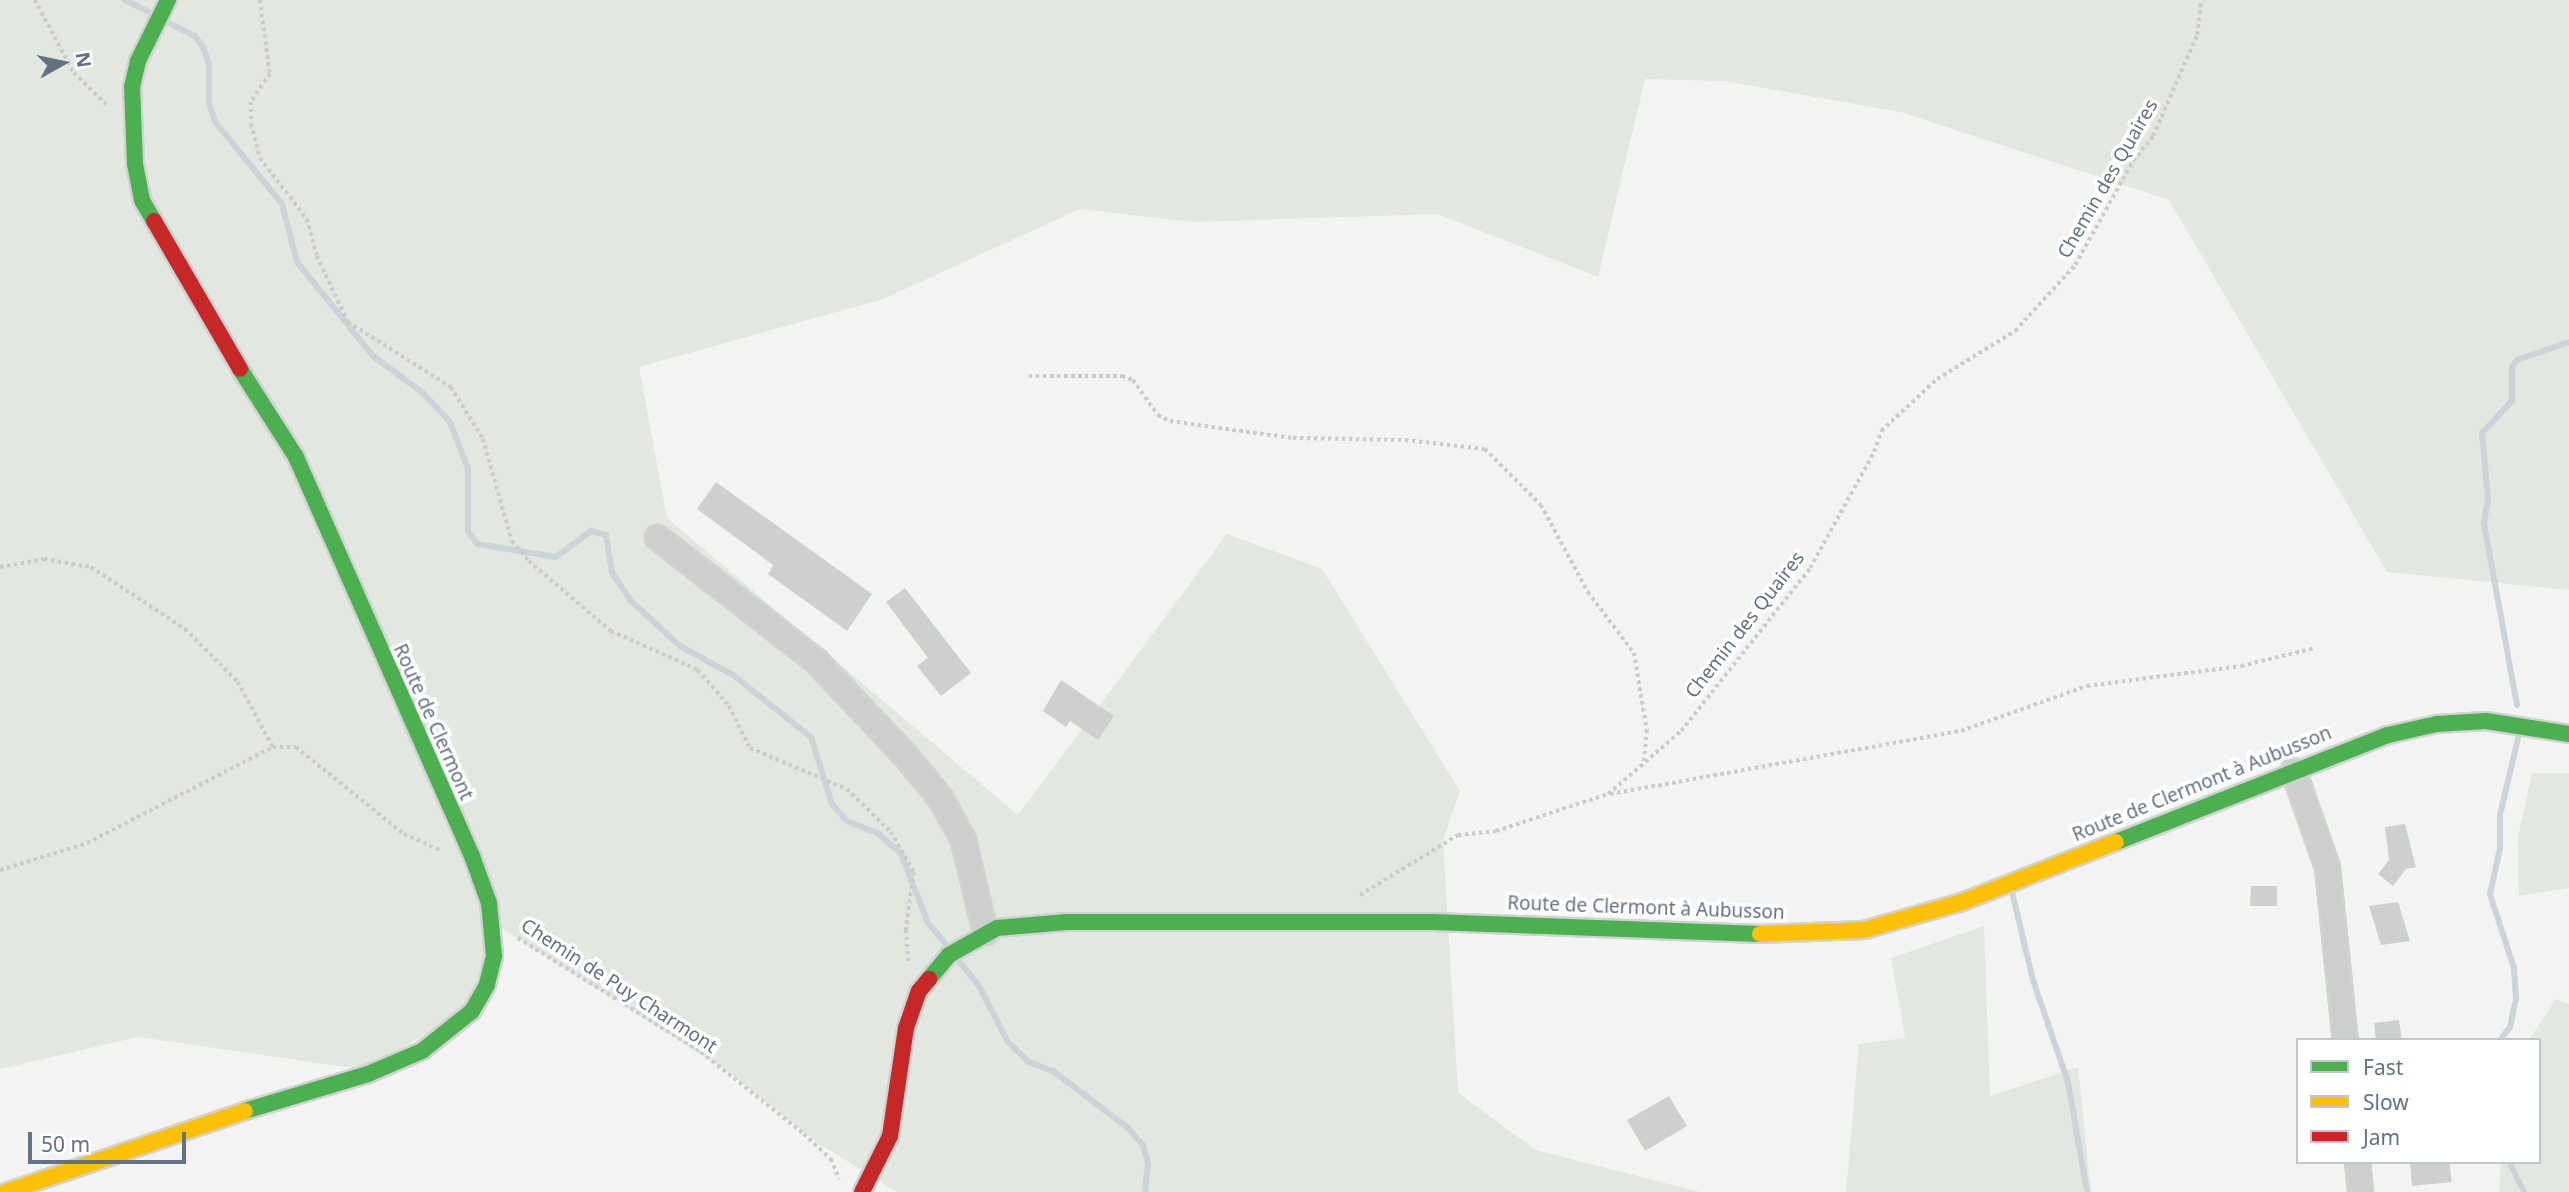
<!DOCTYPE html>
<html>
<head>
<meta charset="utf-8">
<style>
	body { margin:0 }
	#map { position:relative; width:2569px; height:1192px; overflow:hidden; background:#f3f4f1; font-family:"Noto Sans",sans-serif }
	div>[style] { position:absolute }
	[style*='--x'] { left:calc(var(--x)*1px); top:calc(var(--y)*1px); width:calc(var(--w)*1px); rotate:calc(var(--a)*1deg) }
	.green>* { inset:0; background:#e2e7df }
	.stream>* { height:6px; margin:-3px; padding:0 3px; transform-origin:3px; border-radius:3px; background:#ccd4d7 }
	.building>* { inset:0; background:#ced0d0 }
	.path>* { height:3.5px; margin-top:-1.75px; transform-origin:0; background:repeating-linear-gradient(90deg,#cacbcb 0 3.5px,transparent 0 7px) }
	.roads { filter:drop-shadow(2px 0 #d1d2d2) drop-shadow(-2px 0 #d1d2d2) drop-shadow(0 2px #d1d2d2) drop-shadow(0 -2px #d1d2d2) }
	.street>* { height:23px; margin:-11.5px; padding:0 11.5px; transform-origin:11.5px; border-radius:11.5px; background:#cdcece }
	.fast>* { height:16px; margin:-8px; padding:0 8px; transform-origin:8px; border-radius:8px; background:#4caf50 }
	.slow>* { height:16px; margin:-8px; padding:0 8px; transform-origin:8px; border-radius:8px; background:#ffc107 }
	.jam>* { height:16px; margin:-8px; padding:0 8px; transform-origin:8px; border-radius:8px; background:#c62828 }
	span { translate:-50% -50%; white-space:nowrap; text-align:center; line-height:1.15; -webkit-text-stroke:7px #fff; paint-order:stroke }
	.street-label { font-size:19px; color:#627283 }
	.legend { position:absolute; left:2296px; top:1038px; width:245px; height:126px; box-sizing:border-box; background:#fff; border:2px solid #c0c7cd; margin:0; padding:9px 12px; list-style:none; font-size:21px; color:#627283 }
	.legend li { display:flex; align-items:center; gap:14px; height:35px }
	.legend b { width:35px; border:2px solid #c0c7cd }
	.north { position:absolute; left:28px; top:28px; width:70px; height:70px; -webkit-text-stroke:5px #fff; paint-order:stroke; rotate:81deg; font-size:19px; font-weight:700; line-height:28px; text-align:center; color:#627283 }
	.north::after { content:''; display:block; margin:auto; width:24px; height:32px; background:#627283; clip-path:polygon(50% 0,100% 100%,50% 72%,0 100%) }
	.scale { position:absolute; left:28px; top:1132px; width:158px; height:32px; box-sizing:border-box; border:4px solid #627283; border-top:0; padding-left:9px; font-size:21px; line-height:24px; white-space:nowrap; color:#627283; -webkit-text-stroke:5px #fff; paint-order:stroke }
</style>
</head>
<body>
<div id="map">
	<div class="green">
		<div style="clip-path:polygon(0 0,2569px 0,2569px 590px,2387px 572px,2169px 200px,1901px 112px,1724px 81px,1645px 79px,1598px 277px,1438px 214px,1193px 222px,1080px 209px,883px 299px,639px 367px,667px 518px,1018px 815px,1227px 534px,1322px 569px,1460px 791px,1443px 840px,1458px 1093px,1536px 1150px,1700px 1192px,897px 1192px,818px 1143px,727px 1071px,492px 922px,482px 1000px,366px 1070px,138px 1037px,0 1069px)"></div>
		<div style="clip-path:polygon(2532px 773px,2569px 773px,2569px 888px,2519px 896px,2518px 837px)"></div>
		<div style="clip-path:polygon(1984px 926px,1990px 1096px,2078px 1067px,2091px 1192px,1846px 1192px,1859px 1044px,1905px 1038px,1891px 958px)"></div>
		<div style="clip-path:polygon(2556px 999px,2569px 1004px,2569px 1192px,2499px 1192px,2501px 1162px,2539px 1162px,2539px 1040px,2529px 1040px)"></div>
	</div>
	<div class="stream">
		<div style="--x:125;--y:0;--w:30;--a:27"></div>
		<div style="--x:167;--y:22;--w:31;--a:27"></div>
		<div style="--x:195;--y:36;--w:14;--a:54"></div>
		<div style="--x:203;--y:47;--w:18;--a:71"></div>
		<div style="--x:209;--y:64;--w:40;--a:90"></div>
		<div style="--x:209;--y:104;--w:20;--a:70"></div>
		<div style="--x:216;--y:123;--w:104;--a:50.8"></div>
		<div style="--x:282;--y:204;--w:60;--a:75.5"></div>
		<div style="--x:297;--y:262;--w:121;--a:51"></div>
		<div style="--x:373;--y:356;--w:62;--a:36.5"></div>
		<div style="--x:423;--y:393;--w:40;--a:47"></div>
		<div style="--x:450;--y:422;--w:50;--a:69"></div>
		<div style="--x:468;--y:469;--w:62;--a:90"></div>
		<div style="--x:468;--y:531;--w:16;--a:55"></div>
		<div style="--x:477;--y:544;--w:80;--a:9.3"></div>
		<div style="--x:556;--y:557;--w:44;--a:-36.6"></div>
		<div style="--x:591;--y:531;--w:16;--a:15"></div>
		<div style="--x:606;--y:535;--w:37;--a:81"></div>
		<div style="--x:612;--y:572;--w:33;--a:57"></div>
		<div style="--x:630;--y:600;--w:68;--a:42.6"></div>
		<div style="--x:680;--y:646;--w:60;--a:28.7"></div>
		<div style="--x:733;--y:675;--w:100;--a:38.5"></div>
		<div style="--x:811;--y:737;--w:70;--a:72.6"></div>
		<div style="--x:832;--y:804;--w:23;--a:49"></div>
		<div style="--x:847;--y:821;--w:35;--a:22"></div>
		<div style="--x:879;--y:834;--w:30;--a:42"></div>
		<div style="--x:901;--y:854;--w:74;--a:68.6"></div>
		<div style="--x:928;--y:923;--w:30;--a:50"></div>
		<div style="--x:2517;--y:705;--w:185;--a:-100.3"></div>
		<div style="--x:2484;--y:523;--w:25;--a:-81"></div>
		<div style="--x:2488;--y:498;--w:65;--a:-95.3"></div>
		<div style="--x:2482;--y:433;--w:44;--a:-46.8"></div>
		<div style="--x:2512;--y:401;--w:34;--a:-90"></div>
		<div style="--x:2512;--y:367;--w:9;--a:-54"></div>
		<div style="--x:2517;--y:360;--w:55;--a:-19.1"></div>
		<div style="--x:2012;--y:892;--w:90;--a:76.6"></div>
		<div style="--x:2033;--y:980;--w:108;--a:71.1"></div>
		<div style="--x:2068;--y:1082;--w:112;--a:80.2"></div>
		<div style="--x:958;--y:960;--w:33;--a:51"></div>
		<div style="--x:979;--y:986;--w:63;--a:62.6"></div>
		<div style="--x:1008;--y:1042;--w:29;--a:44"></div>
		<div style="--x:1029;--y:1062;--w:26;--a:21"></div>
		<div style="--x:1053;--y:1071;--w:94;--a:37.2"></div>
		<div style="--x:1128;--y:1128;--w:23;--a:49"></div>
		<div style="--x:1143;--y:1145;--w:20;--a:75"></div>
		<div style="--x:1148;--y:1164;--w:28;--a:96"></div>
		<div style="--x:2500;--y:1040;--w:16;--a:-52"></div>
		<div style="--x:2510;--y:1027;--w:30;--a:-78"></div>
		<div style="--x:2516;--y:998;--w:30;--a:-94"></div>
		<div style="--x:2514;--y:968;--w:78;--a:-108"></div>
		<div style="--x:2490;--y:894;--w:47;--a:-77.7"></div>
		<div style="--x:2500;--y:848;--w:33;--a:-90"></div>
		<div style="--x:2500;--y:815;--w:79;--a:-76.8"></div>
		<div style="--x:2509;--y:1162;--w:34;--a:63"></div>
	</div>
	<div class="building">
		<div style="clip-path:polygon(716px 482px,872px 594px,847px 631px,768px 574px,773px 565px,697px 509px)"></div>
		<div style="clip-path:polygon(905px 588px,971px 673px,941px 696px,917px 666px,928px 658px,886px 602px)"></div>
		<div style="clip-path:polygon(1061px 680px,1114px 716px,1098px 740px,1070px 721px,1066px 727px,1043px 711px)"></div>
		<div style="clip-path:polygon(2405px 824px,2416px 867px,2406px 869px,2393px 886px,2378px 874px,2389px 860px,2385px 827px)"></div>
		<div style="clip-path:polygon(2251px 886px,2277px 886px,2277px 906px,2250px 906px)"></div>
		<div style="clip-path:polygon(2398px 902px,2410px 941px,2381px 945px,2369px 906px)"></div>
		<div style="clip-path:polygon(2399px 1020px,2402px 1040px,2376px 1040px,2374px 1023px)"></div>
		<div style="clip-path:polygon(1669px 1096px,1687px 1126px,1645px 1151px,1627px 1120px)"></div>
		<div style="clip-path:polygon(2410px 1162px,2449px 1162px,2452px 1182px,2412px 1186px)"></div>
	</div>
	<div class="path">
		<div style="--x:35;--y:0;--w:83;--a:61.9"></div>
		<div style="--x:74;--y:73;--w:45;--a:44.1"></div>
		<div style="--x:260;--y:0;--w:75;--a:82.3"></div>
		<div style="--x:270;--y:74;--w:34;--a:124"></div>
		<div style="--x:251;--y:102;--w:22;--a:90"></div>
		<div style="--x:251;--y:124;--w:35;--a:75"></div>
		<div style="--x:260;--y:158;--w:77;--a:52.4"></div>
		<div style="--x:307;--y:219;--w:38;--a:75"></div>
		<div style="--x:317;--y:256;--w:73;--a:64.8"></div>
		<div style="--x:348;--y:322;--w:122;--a:32.3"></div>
		<div style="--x:451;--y:387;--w:61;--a:58.4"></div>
		<div style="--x:483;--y:439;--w:106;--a:74.1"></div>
		<div style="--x:512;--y:541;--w:26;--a:50"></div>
		<div style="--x:529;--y:561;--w:108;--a:40.5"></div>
		<div style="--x:611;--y:631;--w:95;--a:24.1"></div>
		<div style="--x:698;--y:670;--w:48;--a:49.3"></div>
		<div style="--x:729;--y:706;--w:47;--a:63.4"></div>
		<div style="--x:750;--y:748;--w:105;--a:22.9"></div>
		<div style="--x:847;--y:789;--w:62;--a:44.3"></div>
		<div style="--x:891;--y:832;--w:46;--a:60.1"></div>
		<div style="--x:914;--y:872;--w:59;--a:97.9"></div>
		<div style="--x:906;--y:930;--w:34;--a:85"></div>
		<div style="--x:1029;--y:376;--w:93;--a:0"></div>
		<div style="--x:1122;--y:376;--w:12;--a:20"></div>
		<div style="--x:1133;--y:380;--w:43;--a:54.5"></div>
		<div style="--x:1158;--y:415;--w:13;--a:27"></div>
		<div style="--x:1170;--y:421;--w:124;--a:7.9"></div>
		<div style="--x:1293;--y:438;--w:112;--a:1"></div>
		<div style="--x:1405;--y:440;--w:81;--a:6.4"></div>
		<div style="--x:1485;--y:449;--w:79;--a:45"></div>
		<div style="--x:1541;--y:505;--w:99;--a:61.6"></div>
		<div style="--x:1588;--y:592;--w:76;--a:53"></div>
		<div style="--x:1634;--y:653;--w:78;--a:80.4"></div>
		<div style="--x:1647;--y:730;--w:36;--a:95"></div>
		<div style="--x:0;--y:567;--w:45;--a:-10.3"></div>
		<div style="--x:44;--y:559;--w:48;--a:9.7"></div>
		<div style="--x:91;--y:567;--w:113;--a:33.4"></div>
		<div style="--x:185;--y:629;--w:75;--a:45"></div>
		<div style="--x:238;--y:682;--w:74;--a:61.7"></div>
		<div style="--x:1610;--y:794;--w:357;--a:-10.2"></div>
		<div style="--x:1961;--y:731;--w:134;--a:-19.7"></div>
		<div style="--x:2087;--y:686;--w:155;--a:-7.4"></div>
		<div style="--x:2241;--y:666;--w:76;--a:-13.7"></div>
		<div style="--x:0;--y:870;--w:91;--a:-17.2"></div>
		<div style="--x:87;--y:843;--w:209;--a:-27.3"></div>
		<div style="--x:273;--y:747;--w:23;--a:0"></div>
		<div style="--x:296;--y:747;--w:139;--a:38.9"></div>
		<div style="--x:404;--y:834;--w:42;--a:24.1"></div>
		<div style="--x:1360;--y:895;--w:115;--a:-31.5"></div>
		<div style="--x:1458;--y:835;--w:38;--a:-6"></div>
		<div style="--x:1496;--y:831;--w:118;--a:-18.3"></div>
		<div style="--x:1608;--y:794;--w:96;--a:-40.8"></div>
		<div style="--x:1681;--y:731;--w:208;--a:-51.6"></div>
		<div style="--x:1810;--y:568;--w:132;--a:-61.1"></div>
		<div style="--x:1874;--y:452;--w:22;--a:-72"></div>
		<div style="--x:1881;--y:431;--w:76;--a:-42.9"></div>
		<div style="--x:1937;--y:379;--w:92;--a:-31.6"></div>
		<div style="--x:2015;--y:331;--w:89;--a:-47.7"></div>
		<div style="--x:2075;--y:265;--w:119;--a:-60.9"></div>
		<div style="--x:2133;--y:161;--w:32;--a:-51"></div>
		<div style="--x:2153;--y:136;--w:110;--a:-66.5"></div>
		<div style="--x:2197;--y:35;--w:35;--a:-83"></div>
		<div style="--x:518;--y:938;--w:216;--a:31.9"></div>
		<div style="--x:701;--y:1052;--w:132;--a:38.5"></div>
		<div style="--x:804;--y:1134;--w:37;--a:43"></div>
		<div style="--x:831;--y:1159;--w:22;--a:68"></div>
	</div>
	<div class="roads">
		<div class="street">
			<div style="--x:657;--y:537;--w:202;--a:37.9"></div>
			<div style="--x:816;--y:661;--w:129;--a:46.6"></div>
			<div style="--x:905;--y:755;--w:57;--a:50.7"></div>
			<div style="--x:941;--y:799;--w:47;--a:61.8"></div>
			<div style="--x:963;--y:840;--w:95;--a:76.6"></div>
			<div style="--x:2293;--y:770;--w:103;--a:70.7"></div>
			<div style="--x:2327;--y:867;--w:174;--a:84.1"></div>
			<div style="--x:2357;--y:1162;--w:30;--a:84"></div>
		</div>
		<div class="fast">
			<div style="--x:154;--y:221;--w:24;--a:-120"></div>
			<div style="--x:142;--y:200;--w:37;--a:-101"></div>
			<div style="--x:135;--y:164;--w:77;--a:-92.2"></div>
			<div style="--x:132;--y:87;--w:27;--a:-77"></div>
			<div style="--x:138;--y:61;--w:68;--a:-63.8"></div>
			<div style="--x:240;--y:369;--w:104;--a:57.5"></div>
			<div style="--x:296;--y:457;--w:436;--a:66.2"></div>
			<div style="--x:472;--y:856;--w:50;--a:70.1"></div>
			<div style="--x:489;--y:903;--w:53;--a:84.6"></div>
			<div style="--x:494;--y:956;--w:30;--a:104"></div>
			<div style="--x:487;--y:985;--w:30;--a:120"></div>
			<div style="--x:472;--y:1011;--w:64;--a:141.3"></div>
			<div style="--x:422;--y:1051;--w:59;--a:156.9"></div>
			<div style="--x:368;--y:1074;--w:128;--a:163.3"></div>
			<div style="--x:2116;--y:842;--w:292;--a:-21.5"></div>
			<div style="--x:2388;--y:735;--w:50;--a:-12.7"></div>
			<div style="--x:2437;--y:724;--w:49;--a:-3.5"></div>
			<div style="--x:2486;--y:721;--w:84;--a:8.9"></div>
			<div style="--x:929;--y:979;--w:31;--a:-50"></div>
			<div style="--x:949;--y:955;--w:55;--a:-29.4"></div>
			<div style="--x:997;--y:928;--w:70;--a:-4.9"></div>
			<div style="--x:1067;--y:922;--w:365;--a:0"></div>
			<div style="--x:1432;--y:922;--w:328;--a:2.1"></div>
		</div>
		<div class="slow">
			<div style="--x:1760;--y:934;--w:104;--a:-2.2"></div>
			<div style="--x:1864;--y:930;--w:102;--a:-15.9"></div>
			<div style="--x:1962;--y:902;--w:165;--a:-21.3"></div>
			<div style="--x:6;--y:1192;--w:252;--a:-18.7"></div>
		</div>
		<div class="jam">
			<div style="--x:154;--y:221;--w:171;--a:59.8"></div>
			<div style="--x:862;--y:1192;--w:63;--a:-63.4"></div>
			<div style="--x:890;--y:1136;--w:109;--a:-81.6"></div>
			<div style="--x:906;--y:1028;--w:39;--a:-71"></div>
			<div style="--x:919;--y:991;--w:16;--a:-50"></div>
		</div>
	</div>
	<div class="street-label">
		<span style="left:2108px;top:179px;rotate:-60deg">Chemin des Quaires</span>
		<span style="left:1745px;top:625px;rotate:-52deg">Chemin des Quaires</span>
		<span style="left:433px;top:722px;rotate:66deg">Route de Clermont</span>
		<span style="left:2202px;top:784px;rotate:-22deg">Route de Clermont à Aubusson</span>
		<span style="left:1646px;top:908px;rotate:2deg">Route de Clermont à Aubusson</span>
		<span style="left:619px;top:986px;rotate:33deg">Chemin de Puy Charmont</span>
	</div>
	<ul class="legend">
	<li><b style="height:9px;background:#4caf50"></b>Fast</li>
	<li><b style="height:9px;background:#ffc107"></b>Slow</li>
	<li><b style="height:9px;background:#c62828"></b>Jam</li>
	</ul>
	<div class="north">N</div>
	<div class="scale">50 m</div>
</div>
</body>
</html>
